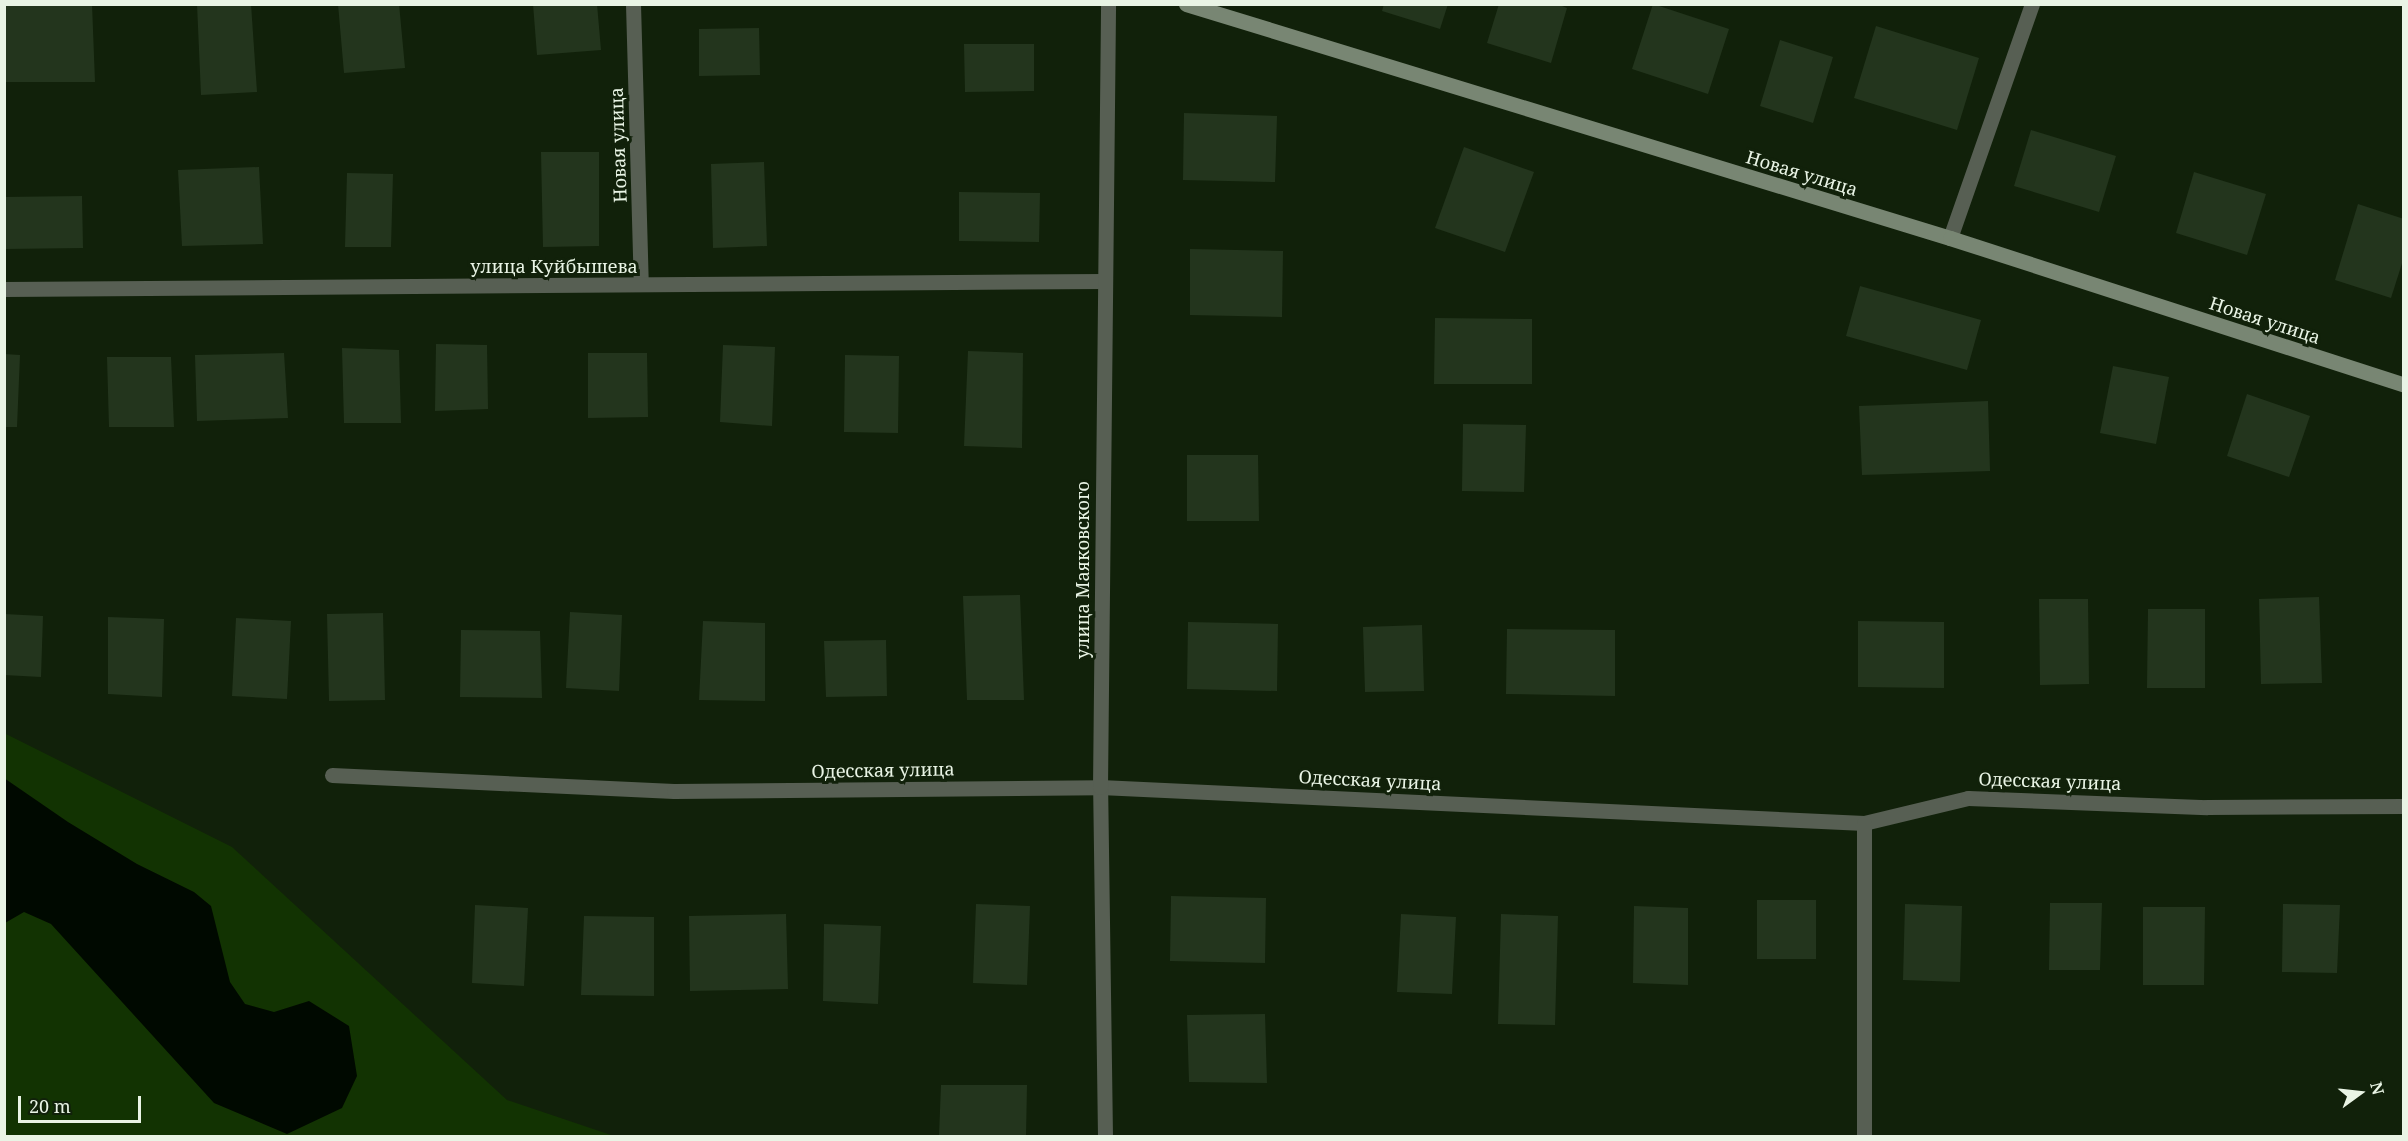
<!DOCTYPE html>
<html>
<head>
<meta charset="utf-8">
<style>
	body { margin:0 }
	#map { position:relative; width:2408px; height:1141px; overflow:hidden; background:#11210a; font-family:"Noto Serif",serif }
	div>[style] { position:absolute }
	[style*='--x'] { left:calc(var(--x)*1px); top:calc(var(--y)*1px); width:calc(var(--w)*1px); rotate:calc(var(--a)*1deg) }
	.green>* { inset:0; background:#123302 }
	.water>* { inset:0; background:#000900 }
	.building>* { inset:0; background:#23351d }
	.lane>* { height:15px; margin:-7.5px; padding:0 7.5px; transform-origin:7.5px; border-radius:7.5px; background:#575f53 }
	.street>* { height:15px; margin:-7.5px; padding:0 7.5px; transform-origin:7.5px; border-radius:7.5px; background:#575f53 }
	.secondary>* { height:15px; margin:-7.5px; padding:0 7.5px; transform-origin:7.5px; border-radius:7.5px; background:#788673 }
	span { translate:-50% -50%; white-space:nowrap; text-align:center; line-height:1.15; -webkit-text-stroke:6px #11210a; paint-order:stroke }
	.street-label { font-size:18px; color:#e9f4e5 }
	.frame { position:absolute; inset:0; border:6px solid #e9f4e5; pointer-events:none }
	.north { position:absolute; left:2330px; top:1063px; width:60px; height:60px; -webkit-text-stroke:4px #11210a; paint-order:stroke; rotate:75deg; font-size:16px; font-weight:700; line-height:24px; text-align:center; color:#e9f4e5 }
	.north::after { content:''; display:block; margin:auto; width:21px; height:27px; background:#e9f4e5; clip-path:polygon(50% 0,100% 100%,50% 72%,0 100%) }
	.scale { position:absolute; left:18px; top:1096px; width:123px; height:27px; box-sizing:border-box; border:3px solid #e9f4e5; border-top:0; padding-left:8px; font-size:18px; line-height:21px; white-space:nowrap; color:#e9f4e5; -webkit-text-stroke:4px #11210a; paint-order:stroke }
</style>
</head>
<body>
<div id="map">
	<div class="green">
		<div style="clip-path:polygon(4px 733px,232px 847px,507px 1100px,614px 1136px,5px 1136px)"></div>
	</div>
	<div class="water">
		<div style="clip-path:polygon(4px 778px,68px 822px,137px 864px,194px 892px,211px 906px,230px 982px,245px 1004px,274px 1012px,309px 1001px,349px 1026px,357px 1076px,342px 1108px,287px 1134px,214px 1103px,51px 924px,24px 912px,5px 923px)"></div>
	</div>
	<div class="building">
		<div style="clip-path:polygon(4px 4px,92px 4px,95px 82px,4px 82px)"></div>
		<div style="clip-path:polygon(197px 4px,251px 4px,257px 92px,201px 95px)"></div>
		<div style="clip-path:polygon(338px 4px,399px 4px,405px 68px,344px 73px)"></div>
		<div style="clip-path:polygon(533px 4px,597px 4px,601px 50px,537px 55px)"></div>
		<div style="clip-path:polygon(1384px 4px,1448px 4px,1440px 29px,1382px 11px)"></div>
		<div style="clip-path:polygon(1499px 4px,1557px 4px,1567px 8px,1551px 63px,1487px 43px)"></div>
		<div style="clip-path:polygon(1653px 4px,1729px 29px,1708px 94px,1632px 69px)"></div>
		<div style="clip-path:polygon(1876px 26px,1979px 58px,1957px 130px,1854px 98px)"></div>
		<div style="clip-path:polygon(759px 28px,760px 75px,699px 76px,699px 29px)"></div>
		<div style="clip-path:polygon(1780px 40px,1833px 57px,1813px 123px,1760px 106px)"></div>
		<div style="clip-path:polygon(964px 44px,1034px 44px,1034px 91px,965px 92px)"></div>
		<div style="clip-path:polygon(1184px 113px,1277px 116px,1275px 182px,1183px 180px)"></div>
		<div style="clip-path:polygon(2031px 130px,2116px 156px,2099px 212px,2014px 186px)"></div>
		<div style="clip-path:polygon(1464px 147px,1534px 172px,1505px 252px,1435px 228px)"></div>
		<div style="clip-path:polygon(541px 152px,599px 152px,599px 246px,543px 247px)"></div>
		<div style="clip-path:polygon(764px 162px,767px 246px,713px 248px,711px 164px)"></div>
		<div style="clip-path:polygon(259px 167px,263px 244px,182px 246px,178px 170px)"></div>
		<div style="clip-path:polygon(2194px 172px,2266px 194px,2247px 255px,2176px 233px)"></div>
		<div style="clip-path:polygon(347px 173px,393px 174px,391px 247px,345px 247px)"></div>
		<div style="clip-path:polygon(959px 192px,1040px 193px,1039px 242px,959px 241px)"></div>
		<div style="clip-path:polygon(82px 196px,83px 248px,5px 249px,4px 197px)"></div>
		<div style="clip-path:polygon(2358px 204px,2404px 219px,2404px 257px,2391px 298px,2335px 280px)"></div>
		<div style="clip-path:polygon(1190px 249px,1283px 251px,1282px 317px,1190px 315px)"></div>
		<div style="clip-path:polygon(1860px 286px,1981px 320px,1967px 370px,1846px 336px)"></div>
		<div style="clip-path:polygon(1435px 318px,1532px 319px,1532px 384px,1434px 384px)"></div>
		<div style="clip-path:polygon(436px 344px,487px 345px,488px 409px,435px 411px)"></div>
		<div style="clip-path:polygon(723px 345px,775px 347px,772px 426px,720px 422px)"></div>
		<div style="clip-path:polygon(342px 348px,399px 350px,401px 423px,344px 423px)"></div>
		<div style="clip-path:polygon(968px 351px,1023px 353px,1022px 448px,964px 446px)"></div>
		<div style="clip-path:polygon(284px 353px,288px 418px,197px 421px,195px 355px)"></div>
		<div style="clip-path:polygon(588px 353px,647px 353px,648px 417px,588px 418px)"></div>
		<div style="clip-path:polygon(4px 354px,20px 355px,17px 427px,4px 427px)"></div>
		<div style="clip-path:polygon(845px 355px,899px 356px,898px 433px,844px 432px)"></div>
		<div style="clip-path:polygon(107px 357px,171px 357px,174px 427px,109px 427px)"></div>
		<div style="clip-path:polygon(2113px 366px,2169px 377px,2156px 444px,2100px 433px)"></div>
		<div style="clip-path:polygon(2247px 394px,2310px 416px,2289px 477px,2227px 456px)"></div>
		<div style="clip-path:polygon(1988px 401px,1990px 471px,1862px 475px,1859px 406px)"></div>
		<div style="clip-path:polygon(1463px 424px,1526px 425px,1524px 492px,1462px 491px)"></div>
		<div style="clip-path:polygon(1187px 455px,1258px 455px,1259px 521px,1187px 521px)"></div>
		<div style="clip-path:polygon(1020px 595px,1024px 700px,967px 700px,963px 596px)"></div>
		<div style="clip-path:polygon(2319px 597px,2322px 683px,2261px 684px,2259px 599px)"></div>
		<div style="clip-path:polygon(2039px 599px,2088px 599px,2089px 684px,2040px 685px)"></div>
		<div style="clip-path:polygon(2148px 609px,2205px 609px,2205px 688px,2147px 688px)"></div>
		<div style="clip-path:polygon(570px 612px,622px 615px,619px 691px,566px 688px)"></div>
		<div style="clip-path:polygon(383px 613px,385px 700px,329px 701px,327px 614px)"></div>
		<div style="clip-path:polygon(4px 614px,43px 616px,41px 677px,4px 675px)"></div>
		<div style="clip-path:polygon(108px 617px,164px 619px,162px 697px,108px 694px)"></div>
		<div style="clip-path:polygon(236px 618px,291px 621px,287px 699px,232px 696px)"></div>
		<div style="clip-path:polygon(703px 621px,765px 623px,765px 701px,699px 700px)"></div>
		<div style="clip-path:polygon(1858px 621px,1944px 622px,1944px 688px,1858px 687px)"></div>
		<div style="clip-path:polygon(1188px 622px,1278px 624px,1277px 691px,1187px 689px)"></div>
		<div style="clip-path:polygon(1422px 625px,1424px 691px,1365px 692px,1363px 627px)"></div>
		<div style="clip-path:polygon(1507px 629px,1615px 630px,1615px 696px,1506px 694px)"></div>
		<div style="clip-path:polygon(461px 630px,540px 631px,542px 698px,460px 697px)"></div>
		<div style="clip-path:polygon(886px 640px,887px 696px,826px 697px,824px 641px)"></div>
		<div style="clip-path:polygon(1171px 896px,1266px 898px,1265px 963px,1170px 961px)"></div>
		<div style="clip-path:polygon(1757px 900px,1816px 900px,1816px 959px,1757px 959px)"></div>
		<div style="clip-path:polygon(2050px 903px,2102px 903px,2100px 970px,2049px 970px)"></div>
		<div style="clip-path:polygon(976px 904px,1030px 906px,1027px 985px,973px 983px)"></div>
		<div style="clip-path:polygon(1905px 904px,1962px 906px,1960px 982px,1903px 980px)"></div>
		<div style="clip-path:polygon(2283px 904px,2340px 905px,2337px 973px,2282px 972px)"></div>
		<div style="clip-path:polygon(475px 905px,528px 908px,524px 986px,472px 983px)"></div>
		<div style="clip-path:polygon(1634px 906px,1688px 908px,1688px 985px,1633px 983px)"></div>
		<div style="clip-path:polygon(2143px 907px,2205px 907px,2204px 985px,2143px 985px)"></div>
		<div style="clip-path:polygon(786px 914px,788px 989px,690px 991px,689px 916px)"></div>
		<div style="clip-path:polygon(1401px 914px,1456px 917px,1452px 994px,1397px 992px)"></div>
		<div style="clip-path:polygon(1501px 914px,1558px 916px,1555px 1025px,1498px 1024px)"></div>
		<div style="clip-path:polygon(584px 916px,654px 917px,654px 996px,581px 995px)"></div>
		<div style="clip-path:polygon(824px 924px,881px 926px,878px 1004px,823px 1001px)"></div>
		<div style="clip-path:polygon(1265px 1014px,1267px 1083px,1189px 1082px,1187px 1015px)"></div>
		<div style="clip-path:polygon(941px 1085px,1027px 1085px,1026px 1136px,939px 1136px)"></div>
	</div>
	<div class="lane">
		<div style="--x:1950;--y:238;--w:248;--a:-70.7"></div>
	</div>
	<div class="street">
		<div style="--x:633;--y:4;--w:280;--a:88.4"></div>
		<div style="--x:4;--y:289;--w:1100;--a:-0.42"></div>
		<div style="--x:332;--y:775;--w:342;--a:2.7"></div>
		<div style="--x:674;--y:791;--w:426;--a:-0.5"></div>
		<div style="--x:1100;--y:787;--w:765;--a:2.7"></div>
		<div style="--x:1864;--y:823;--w:107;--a:-13.5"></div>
		<div style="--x:1968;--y:798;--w:239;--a:2.2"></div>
		<div style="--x:2207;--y:807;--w:197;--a:-0.3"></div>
		<div style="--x:1105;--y:1136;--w:349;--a:-90.8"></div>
		<div style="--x:1100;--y:787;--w:783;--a:-89.41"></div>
		<div style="--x:1864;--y:1136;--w:313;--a:-90"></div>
	</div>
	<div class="secondary">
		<div style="--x:1186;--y:4;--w:799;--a:17.03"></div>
		<div style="--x:1950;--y:238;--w:477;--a:17.9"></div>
	</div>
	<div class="street-label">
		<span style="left:618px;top:145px;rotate:-92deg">Новая улица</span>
		<span style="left:1802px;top:173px;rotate:17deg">Новая улица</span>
		<span style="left:554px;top:266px">улица Куйбышева</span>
		<span style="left:2265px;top:320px;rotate:18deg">Новая улица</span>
		<span style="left:1082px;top:570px;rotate:-90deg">улица Маяковского</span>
		<span style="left:883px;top:770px;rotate:-1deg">Одесская улица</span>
		<span style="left:1370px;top:780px;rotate:3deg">Одесская улица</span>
		<span style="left:2050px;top:781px;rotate:2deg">Одесская улица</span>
	</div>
	<div class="frame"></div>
	<div class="north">N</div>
	<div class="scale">20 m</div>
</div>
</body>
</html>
